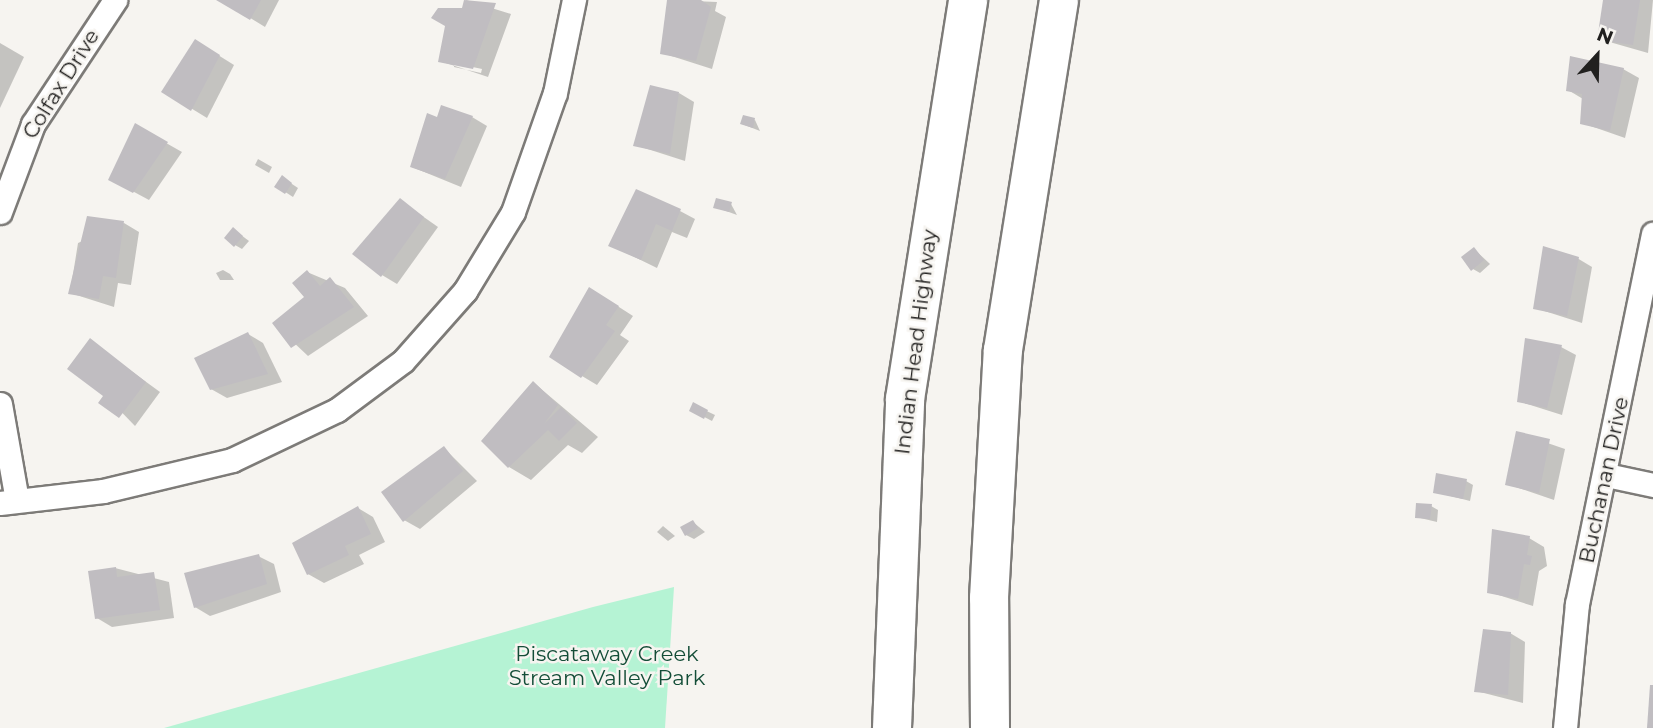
<!DOCTYPE html>
<html>
<head>
<meta charset="utf-8">
<style>
	body { margin:0 }
	#map { position:relative; width:1653px; height:728px; overflow:hidden; background:#f6f4f0; font-family:Montserrat,sans-serif }
	div>[style] { position:absolute }
	[style*='--x'] { left:calc(var(--x)*1px); top:calc(var(--y)*1px); width:calc(var(--w)*1px); rotate:calc(var(--a)*1deg) }
	.green>* { inset:0; background:#b5f3d4 }
	.shadow>* { inset:0; background:#0003 }
	.building>* { inset:0; background:#c0bdc1 }
	.roads { filter:drop-shadow(2px 0 #7d7b78) drop-shadow(-2px 0 #7d7b78) drop-shadow(0 2px #7d7b78) drop-shadow(0 -2px #7d7b78) }
	.minor>* { height:23px; margin:-11.5px; padding:0 11.5px; transform-origin:11.5px; border-radius:11.5px; background:#fff }
	.trunk>* { height:38px; margin:-19px; padding:0 19px; transform-origin:19px; border-radius:19px; background:#fff }
	span { translate:-50% -50%; white-space:nowrap; text-align:center; line-height:1.15; -webkit-text-stroke:5px #f6f4f0; paint-order:stroke }
	.street-label { font-size:21px; color:#21201f }
	.park-label { font-size:21px; color:#134d37 }
	.north { position:absolute; left:1562px; top:21px; width:70px; height:70px; -webkit-text-stroke:5px #f6f4f0; paint-order:stroke; rotate:22deg; font-size:19px; font-weight:700; line-height:28px; text-align:center; color:#21201f }
	.north::after { content:''; display:block; margin:auto; width:24px; height:32px; background:#21201f; clip-path:polygon(50% 0,100% 100%,50% 72%,0 100%) }
</style>
</head>
<body>
<div id="map">
	<div class="green">
		<div style="clip-path:polygon(674px 587px,665px 728px,164px 728px,593px 607px)"></div>
	</div>
	<div class="shadow">
		<div style="clip-path:polygon(221px 0,279px 0,265px 27px)"></div>
		<div style="clip-path:polygon(evenodd,466px 0,511px 14px,488px 77px,440px 61px,466px 0,454px 63px,482px 69px,481px 73px,454px 67px,454px 63px)"></div>
		<div style="clip-path:polygon(670px 0,717px 2px,715px 11px,726px 17px,712px 69px,662px 53px)"></div>
		<div style="clip-path:polygon(1605px 0,1653px 0,1648px 53px,1599px 39px)"></div>
		<div style="clip-path:polygon(0 43px,24px 57px,0 108px)"></div>
		<div style="clip-path:polygon(210px 50px,234px 65px,207px 118px,163px 91px)"></div>
		<div style="clip-path:polygon(1623px 69px,1639px 78px,1625px 138px,1582px 123px,1583px 99px,1568px 90px)"></div>
		<div style="clip-path:polygon(679px 93px,694px 102px,685px 161px,635px 145px)"></div>
		<div style="clip-path:polygon(472px 117px,487px 126px,461px 187px,412px 167px,438px 119px)"></div>
		<div style="clip-path:polygon(755px 120px,760px 131px,742px 124px)"></div>
		<div style="clip-path:polygon(136px 126px,182px 152px,149px 200px,110px 179px)"></div>
		<div style="clip-path:polygon(258px 159px,272px 167px,269px 173px,255px 165px)"></div>
		<div style="clip-path:polygon(289px 182px,298px 188px,293px 197px,276px 186px)"></div>
		<div style="clip-path:polygon(401px 201px,438px 227px,397px 284px,382px 275px)"></div>
		<div style="clip-path:polygon(731px 204px,737px 215px,715px 207px)"></div>
		<div style="clip-path:polygon(680px 211px,695px 219px,687px 238px,672px 232px,657px 268px,610px 245px)"></div>
		<div style="clip-path:polygon(124px 223px,139px 232px,131px 285px,118px 283px,114px 307px,70px 293px,78px 243px)"></div>
		<div style="clip-path:polygon(233px 229px,249px 241px,242px 249px,235px 245px)"></div>
		<div style="clip-path:polygon(1474px 249px,1490px 264px,1480px 273px,1473px 269px)"></div>
		<div style="clip-path:polygon(1577px 258px,1592px 267px,1582px 323px,1535px 308px)"></div>
		<div style="clip-path:polygon(223px 270px,230px 274px,234px 280px,220px 280px,216px 273px)"></div>
		<div style="clip-path:polygon(307px 272px,345px 288px,368px 316px,308px 356px,274px 324px,306px 298px)"></div>
		<div style="clip-path:polygon(605px 298px,633px 316px,620px 335px,629px 341px,597px 385px,582px 376px)"></div>
		<div style="clip-path:polygon(248px 334px,263px 343px,282px 382px,227px 398px,211px 389px)"></div>
		<div style="clip-path:polygon(90px 341px,160px 392px,135px 426px,106px 396px)"></div>
		<div style="clip-path:polygon(1561px 347px,1576px 355px,1562px 415px,1518px 401px)"></div>
		<div style="clip-path:polygon(534px 383px,598px 437px,582px 453px,568px 445px,531px 480px,509px 467px)"></div>
		<div style="clip-path:polygon(694px 405px,715px 415px,712px 421px,691px 410px)"></div>
		<div style="clip-path:polygon(1518px 433px,1565px 449px,1554px 500px,1507px 484px)"></div>
		<div style="clip-path:polygon(444px 448px,477px 481px,420px 529px,404px 520px)"></div>
		<div style="clip-path:polygon(1466px 481px,1473px 485px,1470px 501px,1435px 492px)"></div>
		<div style="clip-path:polygon(1431px 506px,1438px 510px,1437px 522px,1416px 517px)"></div>
		<div style="clip-path:polygon(358px 508px,373px 517px,385px 542px,359px 555px,364px 564px,324px 583px,308px 574px)"></div>
		<div style="clip-path:polygon(693px 522px,705px 532px,694px 539px,686px 535px)"></div>
		<div style="clip-path:polygon(663px 526px,675px 536px,668px 541px,657px 532px)"></div>
		<div style="clip-path:polygon(1529px 538px,1544px 547px,1547px 566px,1539px 571px,1533px 606px,1489px 592px)"></div>
		<div style="clip-path:polygon(258px 556px,274px 564px,281px 592px,210px 616px,195px 607px)"></div>
		<div style="clip-path:polygon(115px 568px,169px 582px,174px 618px,112px 627px,97px 618px)"></div>
		<div style="clip-path:polygon(1510px 633px,1525px 642px,1523px 703px,1476px 691px)"></div>
	</div>
	<div class="building">
		<div style="clip-path:polygon(216px 0,261px 0,250px 20px)"></div>
		<div style="clip-path:polygon(464px 0,496px 3px,473px 69px,438px 62px,445px 26px,431px 18px,438px 8px,462px 8px)"></div>
		<div style="clip-path:polygon(667px 0,701px 0,711px 7px,696px 61px,660px 54px)"></div>
		<div style="clip-path:polygon(1603px 0,1640px 0,1633px 45px,1597px 40px)"></div>
		<div style="clip-path:polygon(195px 39px,220px 55px,191px 111px,161px 92px)"></div>
		<div style="clip-path:polygon(1570px 56px,1624px 68px,1610px 131px,1580px 124px,1582px 94px,1566px 91px)"></div>
		<div style="clip-path:polygon(650px 85px,679px 92px,670px 154px,633px 146px)"></div>
		<div style="clip-path:polygon(441px 105px,473px 116px,445px 179px,410px 167px,427px 113px,437px 117px)"></div>
		<div style="clip-path:polygon(743px 115px,755px 118px,753px 128px,740px 124px)"></div>
		<div style="clip-path:polygon(135px 123px,168px 142px,133px 193px,108px 180px)"></div>
		<div style="clip-path:polygon(282px 175px,292px 183px,285px 194px,274px 187px)"></div>
		<div style="clip-path:polygon(636px 189px,681px 209px,672px 231px,656px 224px,641px 260px,608px 246px)"></div>
		<div style="clip-path:polygon(400px 198px,424px 217px,381px 277px,352px 254px)"></div>
		<div style="clip-path:polygon(716px 198px,732px 202px,729px 212px,713px 208px)"></div>
		<div style="clip-path:polygon(87px 216px,124px 221px,116px 278px,103px 276px,99px 299px,68px 294px)"></div>
		<div style="clip-path:polygon(233px 227px,243px 236px,234px 247px,224px 238px)"></div>
		<div style="clip-path:polygon(1543px 246px,1579px 257px,1567px 316px,1533px 309px)"></div>
		<div style="clip-path:polygon(1474px 247px,1484px 260px,1471px 271px,1461px 257px)"></div>
		<div style="clip-path:polygon(307px 270px,320px 286px,330px 277px,354px 307px,291px 348px,272px 323px,304px 297px,292px 283px)"></div>
		<div style="clip-path:polygon(589px 287px,619px 306px,606px 325px,615px 331px,581px 378px,549px 357px)"></div>
		<div style="clip-path:polygon(248px 332px,268px 374px,210px 390px,194px 358px)"></div>
		<div style="clip-path:polygon(90px 338px,146px 382px,119px 418px,98px 403px,103px 396px,67px 369px)"></div>
		<div style="clip-path:polygon(1525px 338px,1562px 345px,1547px 408px,1517px 402px)"></div>
		<div style="clip-path:polygon(533px 381px,558px 405px,544px 424px,561px 407px,577px 423px,559px 441px,548px 430px,508px 468px,481px 441px)"></div>
		<div style="clip-path:polygon(693px 402px,708px 410px,704px 419px,689px 411px)"></div>
		<div style="clip-path:polygon(1516px 431px,1550px 439px,1539px 493px,1505px 485px)"></div>
		<div style="clip-path:polygon(444px 446px,463px 471px,403px 522px,381px 492px)"></div>
		<div style="clip-path:polygon(1436px 473px,1467px 479px,1463px 499px,1433px 493px)"></div>
		<div style="clip-path:polygon(1416px 503px,1432px 504px,1430px 519px,1415px 518px)"></div>
		<div style="clip-path:polygon(358px 506px,371px 534px,345px 546px,349px 555px,307px 575px,292px 543px)"></div>
		<div style="clip-path:polygon(693px 520px,698px 528px,685px 536px,680px 527px)"></div>
		<div style="clip-path:polygon(1492px 529px,1530px 536px,1527px 555px,1532px 556px,1530px 565px,1524px 564px,1518px 599px,1487px 593px)"></div>
		<div style="clip-path:polygon(259px 554px,267px 584px,194px 608px,184px 573px)"></div>
		<div style="clip-path:polygon(116px 567px,117px 577px,154px 572px,160px 610px,95px 619px,88px 571px)"></div>
		<div style="clip-path:polygon(1483px 629px,1511px 632px,1508px 695px,1474px 692px)"></div>
		<div style="clip-path:polygon(1650px 685px,1653px 685px,1653px 728px,1647px 728px)"></div>
	</div>
	<div class="roads">
		<div class="minor">
			<div style="--x:0;--y:212;--w:94;--a:-69.4"></div>
			<div style="--x:33;--y:124;--w:149;--a:-56.5"></div>
			<div style="--x:0;--y:404;--w:97;--a:80"></div>
			<div style="--x:1606;--y:475;--w:48;--a:12"></div>
			<div style="--x:0;--y:503;--w:104;--a:-6.6"></div>
			<div style="--x:103;--y:491;--w:133;--a:-13.5"></div>
			<div style="--x:232;--y:460;--w:116;--a:-25.5"></div>
			<div style="--x:337;--y:410;--w:82;--a:-36.6"></div>
			<div style="--x:403;--y:361;--w:94;--a:-48.5"></div>
			<div style="--x:465;--y:291;--w:92;--a:-58.7"></div>
			<div style="--x:513;--y:212;--w:126;--a:-70.6"></div>
			<div style="--x:555;--y:93;--w:95;--a:-78.5"></div>
			<div style="--x:1565;--y:728;--w:125;--a:-84.5"></div>
			<div style="--x:1577;--y:604;--w:378;--a:-78.4"></div>
		</div>
		<div class="trunk">
			<div style="--x:892;--y:728;--w:329;--a:-87.7"></div>
			<div style="--x:905;--y:399;--w:404;--a:-81"></div>
			<div style="--x:990;--y:728;--w:130;--a:-90.4"></div>
			<div style="--x:989;--y:598;--w:248;--a:-86.8"></div>
			<div style="--x:1003;--y:350;--w:354;--a:-80.9"></div>
		</div>
	</div>
	<div class="street-label">
		<span style="left:61px;top:84px;rotate:-58deg">Colfax Drive</span>
		<span style="left:916px;top:342px;rotate:-83deg">Indian Head Highway</span>
		<span style="left:1604px;top:480px;rotate:-78deg">Buchanan Drive</span>
	</div>
	<div class="park-label">
		<span style="left:607px;top:666px">Piscataway Creek<br>Stream Valley Park</span>
	</div>
	<div class="north">N</div>
</div>
</body>
</html>
